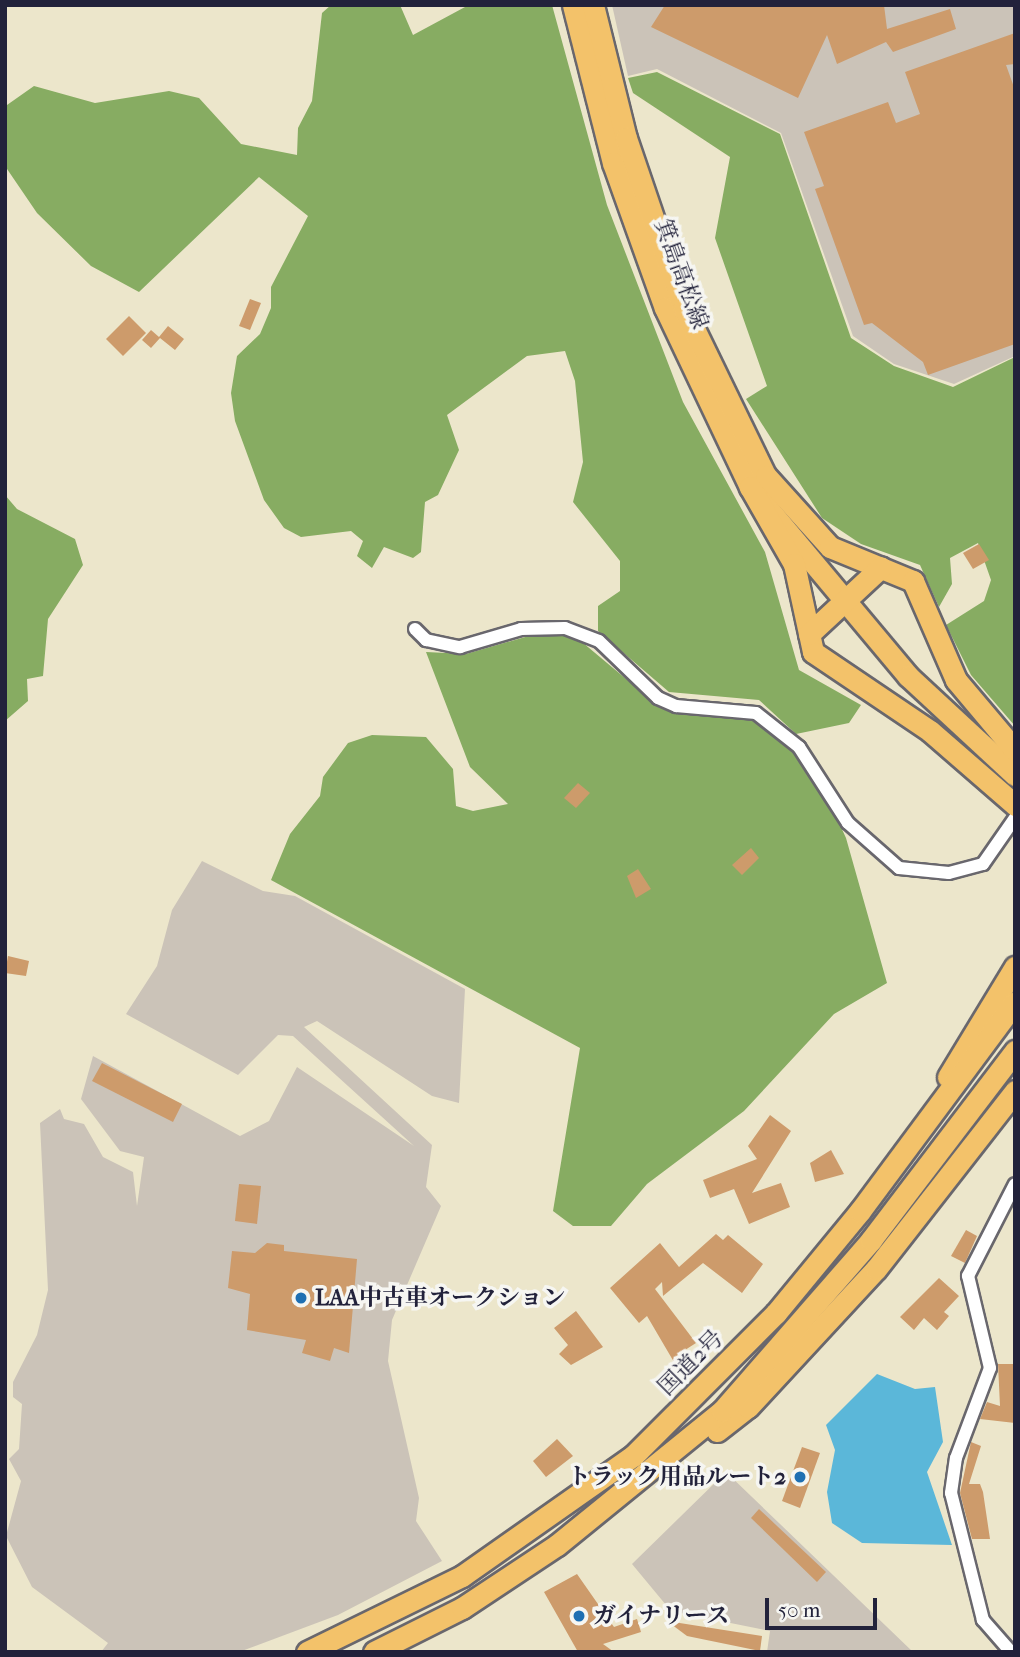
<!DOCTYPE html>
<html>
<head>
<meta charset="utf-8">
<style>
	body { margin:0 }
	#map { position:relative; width:1020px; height:1657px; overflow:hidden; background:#ece6cb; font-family:"IM FELL French Canon","Noto Serif JP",serif }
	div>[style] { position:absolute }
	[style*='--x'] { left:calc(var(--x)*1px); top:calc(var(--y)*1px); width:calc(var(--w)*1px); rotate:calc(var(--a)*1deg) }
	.industrial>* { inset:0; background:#cbc3b8 }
	.forest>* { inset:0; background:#87ac62 }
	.water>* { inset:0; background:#5bb7d9 }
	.building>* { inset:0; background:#cd9b6b }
	.roads { filter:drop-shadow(2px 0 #69676d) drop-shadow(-2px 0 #69676d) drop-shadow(0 2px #69676d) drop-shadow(0 -2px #69676d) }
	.minor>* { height:12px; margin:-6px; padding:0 6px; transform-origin:6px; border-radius:6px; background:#fff }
	.primary>* { height:21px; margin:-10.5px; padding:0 10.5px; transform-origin:10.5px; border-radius:10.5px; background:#f3c26a }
	.trunk>* { height:21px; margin:-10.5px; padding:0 10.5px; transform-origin:10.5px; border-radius:10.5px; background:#f3c26a }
	.dots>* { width:19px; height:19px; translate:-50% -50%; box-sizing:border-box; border:4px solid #f6f6f2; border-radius:50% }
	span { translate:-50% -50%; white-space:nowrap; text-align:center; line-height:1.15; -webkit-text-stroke:7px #f6f6f2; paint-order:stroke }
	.street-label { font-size:23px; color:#22223b }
	.poi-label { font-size:23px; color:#22223b; font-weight:700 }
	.left { translate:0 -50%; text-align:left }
	.right { translate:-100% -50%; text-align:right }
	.frame { position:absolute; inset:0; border:7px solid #22223b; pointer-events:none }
	.scale { position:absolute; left:765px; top:1598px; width:112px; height:32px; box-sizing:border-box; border:4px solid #22223b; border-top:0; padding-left:9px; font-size:21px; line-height:24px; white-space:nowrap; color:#22223b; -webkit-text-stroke:5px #f6f6f2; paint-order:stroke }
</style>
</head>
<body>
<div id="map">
	<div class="industrial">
		<div style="clip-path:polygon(612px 5px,1015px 5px,1015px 356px,954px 384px,894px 364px,853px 336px,781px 133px,657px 69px,628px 76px)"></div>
		<div style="clip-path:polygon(202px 861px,263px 891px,295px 896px,465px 989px,459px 1103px,432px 1096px,317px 1021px,304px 1027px,432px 1145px,426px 1187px,441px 1206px,392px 1320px,388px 1361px,419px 1498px,416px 1521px,442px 1561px,338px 1615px,239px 1652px,101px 1652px,108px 1643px,32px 1587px,6px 1536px,21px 1481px,9px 1459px,19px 1449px,22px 1404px,13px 1397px,13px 1382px,37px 1335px,48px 1290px,40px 1123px,60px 1109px,64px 1119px,84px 1124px,103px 1157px,133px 1172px,137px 1206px,144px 1157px,120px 1151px,81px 1099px,93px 1056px,240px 1136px,269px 1121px,297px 1067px,414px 1146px,293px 1036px,278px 1035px,238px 1075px,126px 1014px,157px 966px,172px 910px)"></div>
		<div style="clip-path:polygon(726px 1472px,913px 1652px,767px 1652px,770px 1631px,671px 1611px,632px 1564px)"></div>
	</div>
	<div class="forest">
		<div style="clip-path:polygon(331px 5px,400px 5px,413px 35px,465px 7px,552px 5px,607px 205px,683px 402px,765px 552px,799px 670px,861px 705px,849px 723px,796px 734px,759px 700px,669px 692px,598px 631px,598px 606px,620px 591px,620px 561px,573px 502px,583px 462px,575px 381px,565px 351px,527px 356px,447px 415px,459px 450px,438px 495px,425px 502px,421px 552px,413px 558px,384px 547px,372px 568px,357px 556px,363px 541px,351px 531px,301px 537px,284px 528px,264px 500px,235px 421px,231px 393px,237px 356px,260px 334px,271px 308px,271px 287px,308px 216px,259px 177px,139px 292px,91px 266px,37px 213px,5px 166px,7px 105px,34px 86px,95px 103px,169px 91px,199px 98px,241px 144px,297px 155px,298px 128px,312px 101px,322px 13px)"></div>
		<div style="clip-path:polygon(657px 72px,780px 134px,851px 338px,894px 366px,953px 387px,1015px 357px,1015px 726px,971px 675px,946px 625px,984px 601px,991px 580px,978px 543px,950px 558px,952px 584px,939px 607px,920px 565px,861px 544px,822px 518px,746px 399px,767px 386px,715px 238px,730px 157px,633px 93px,628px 78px)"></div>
		<div style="clip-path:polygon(5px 495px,17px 509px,75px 539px,83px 565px,48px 619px,43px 676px,27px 679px,28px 701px,5px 721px)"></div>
		<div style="clip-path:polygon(539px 633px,576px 637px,656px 704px,750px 719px,793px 748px,824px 790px,846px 838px,887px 983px,834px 1014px,744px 1111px,647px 1184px,611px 1226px,573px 1226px,553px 1211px,580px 1048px,271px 880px,290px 834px,320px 796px,323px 777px,348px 743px,372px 735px,426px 737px,453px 769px,456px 806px,473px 811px,508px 804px,470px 767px,426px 652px,466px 654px)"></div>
	</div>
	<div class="water">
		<div style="clip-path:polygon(877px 1374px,915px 1389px,935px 1387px,943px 1442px,927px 1472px,952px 1545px,862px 1543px,832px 1523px,827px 1492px,835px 1450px,826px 1425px)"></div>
	</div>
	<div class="building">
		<div style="clip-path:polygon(665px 5px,884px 5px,887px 29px,950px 9px,956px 29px,893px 52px,886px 42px,837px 64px,827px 35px,798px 98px,651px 27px)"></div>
		<div style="clip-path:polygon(1015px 33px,1015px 64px,1006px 65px,1015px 90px,1015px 344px,928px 375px,923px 362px,872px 323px,864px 325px,815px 189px,824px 186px,804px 132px,888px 102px,896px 123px,920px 114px,905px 72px)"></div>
		<div style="clip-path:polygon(250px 299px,261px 303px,250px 330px,239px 326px)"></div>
		<div style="clip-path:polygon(129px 316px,146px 333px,123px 356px,106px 339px)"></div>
		<div style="clip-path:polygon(168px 326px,184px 339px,175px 350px,160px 338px,151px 348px,142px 340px,151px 330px,159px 337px)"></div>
		<div style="clip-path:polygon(979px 544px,989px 560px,973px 569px,963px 553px)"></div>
		<div style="clip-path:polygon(578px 783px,590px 793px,576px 808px,564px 798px)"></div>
		<div style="clip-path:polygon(751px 848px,759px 858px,742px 875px,732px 865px)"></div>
		<div style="clip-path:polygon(638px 869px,651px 889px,636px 898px,627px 876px)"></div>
		<div style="clip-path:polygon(8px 956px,29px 961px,26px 976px,5px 973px)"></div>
		<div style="clip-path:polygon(102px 1063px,182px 1104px,173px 1122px,92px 1081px)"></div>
		<div style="clip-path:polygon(770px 1115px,791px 1131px,752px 1193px,781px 1183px,790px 1207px,749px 1224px,734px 1189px,710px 1198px,703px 1180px,757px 1159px,748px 1146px)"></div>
		<div style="clip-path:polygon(831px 1150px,844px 1174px,815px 1182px,810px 1163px)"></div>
		<div style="clip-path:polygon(239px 1184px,261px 1186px,257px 1224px,235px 1221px)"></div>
		<div style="clip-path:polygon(966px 1230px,977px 1236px,965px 1263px,951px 1256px)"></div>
		<div style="clip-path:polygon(716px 1234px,723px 1240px,728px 1235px,763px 1264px,742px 1293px,703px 1263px,663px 1296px,662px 1282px,655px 1289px,696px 1343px,685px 1350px,693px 1361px,681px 1374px,647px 1316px,639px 1323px,610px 1288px,660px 1243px,679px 1267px)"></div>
		<div style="clip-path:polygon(267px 1243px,284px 1245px,284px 1251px,357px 1259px,349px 1353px,334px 1348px,330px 1361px,302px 1353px,306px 1340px,247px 1330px,250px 1294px,228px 1288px,232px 1251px,255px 1253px)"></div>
		<div style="clip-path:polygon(939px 1278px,959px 1296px,944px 1312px,949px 1316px,937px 1330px,924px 1318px,914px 1330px,900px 1317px)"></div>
		<div style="clip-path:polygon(576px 1311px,603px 1347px,571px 1365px,559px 1354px,568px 1345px,554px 1328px)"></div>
		<div style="clip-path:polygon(998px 1364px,1015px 1364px,1015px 1423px,980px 1419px,987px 1402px,1000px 1406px)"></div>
		<div style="clip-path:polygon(557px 1439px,573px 1456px,546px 1477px,533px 1461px)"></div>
		<div style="clip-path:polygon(971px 1442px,981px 1446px,969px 1484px,980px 1484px,983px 1492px,990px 1539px,972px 1539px,960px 1493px)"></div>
		<div style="clip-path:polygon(802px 1447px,820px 1453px,800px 1508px,782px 1501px)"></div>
		<div style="clip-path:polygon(759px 1509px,826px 1572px,817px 1582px,751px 1518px)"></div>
		<div style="clip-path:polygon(577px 1574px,614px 1627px,637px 1619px,641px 1632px,603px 1644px,614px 1652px,578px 1652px,544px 1592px)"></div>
		<div style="clip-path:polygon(667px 1621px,762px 1636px,760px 1651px,687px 1636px)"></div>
	</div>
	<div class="roads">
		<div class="minor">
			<div style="--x:415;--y:629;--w:16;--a:45"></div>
			<div style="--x:426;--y:640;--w:35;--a:12"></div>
			<div style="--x:460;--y:647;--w:64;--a:-16.4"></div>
			<div style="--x:521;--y:629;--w:44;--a:-1.3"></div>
			<div style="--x:565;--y:628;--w:36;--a:21"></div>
			<div style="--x:599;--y:641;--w:82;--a:44"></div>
			<div style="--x:658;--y:698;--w:20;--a:24"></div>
			<div style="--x:676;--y:706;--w:80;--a:5"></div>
			<div style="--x:756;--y:713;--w:55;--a:38.3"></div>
			<div style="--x:799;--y:747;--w:90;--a:57.2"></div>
			<div style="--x:848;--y:823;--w:68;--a:41.4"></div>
			<div style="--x:899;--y:868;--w:50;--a:5.7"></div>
			<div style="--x:949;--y:873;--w:35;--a:-15"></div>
			<div style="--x:983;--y:864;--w:56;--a:-55.2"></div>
			<div style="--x:1011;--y:1652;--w:43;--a:-131.2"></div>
			<div style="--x:983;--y:1620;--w:131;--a:-104.1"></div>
			<div style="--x:951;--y:1493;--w:35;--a:-82"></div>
			<div style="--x:956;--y:1458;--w:96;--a:-69.3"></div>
			<div style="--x:990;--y:1368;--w:95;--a:-103.4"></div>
			<div style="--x:968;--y:1276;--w:103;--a:-62.9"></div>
		</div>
		<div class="primary">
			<div style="--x:573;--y:5;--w:163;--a:75.8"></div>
			<div style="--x:613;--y:163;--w:154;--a:70.3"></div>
			<div style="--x:665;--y:308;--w:198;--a:64.6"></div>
			<div style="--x:750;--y:487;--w:246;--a:50.1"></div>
			<div style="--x:908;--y:676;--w:146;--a:42.8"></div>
			<div style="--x:593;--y:5;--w:137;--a:76.1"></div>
			<div style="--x:626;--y:138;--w:180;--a:71.2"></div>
			<div style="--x:684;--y:308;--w:206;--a:64.1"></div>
		</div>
		<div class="trunk">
			<div style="--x:766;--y:476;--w:96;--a:48"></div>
			<div style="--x:830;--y:547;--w:90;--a:22.3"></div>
			<div style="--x:913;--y:581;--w:108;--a:66.5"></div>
			<div style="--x:956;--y:680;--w:92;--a:49.9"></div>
			<div style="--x:750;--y:487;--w:89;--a:60.3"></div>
			<div style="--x:794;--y:564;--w:90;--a:77.8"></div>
			<div style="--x:813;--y:652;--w:141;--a:34"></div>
			<div style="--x:930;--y:731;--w:113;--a:41"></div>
			<div style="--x:809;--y:634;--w:98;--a:-42.9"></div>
			<div style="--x:948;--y:1077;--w:129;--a:-58.7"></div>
			<div style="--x:717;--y:1431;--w:39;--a:-38"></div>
			<div style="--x:748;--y:1407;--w:188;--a:-47.2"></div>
			<div style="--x:876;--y:1269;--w:226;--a:-52"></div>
			<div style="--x:307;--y:1652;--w:173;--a:-26.1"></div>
			<div style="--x:462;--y:1576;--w:209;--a:-35.1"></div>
			<div style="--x:633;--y:1456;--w:202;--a:-45"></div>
			<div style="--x:776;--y:1313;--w:132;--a:-50.5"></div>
			<div style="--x:860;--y:1211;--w:260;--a:-53.4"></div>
			<div style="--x:374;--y:1652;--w:98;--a:-26.6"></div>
			<div style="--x:462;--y:1608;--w:114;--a:-33.6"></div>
			<div style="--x:557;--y:1545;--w:213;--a:-39.1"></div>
			<div style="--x:722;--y:1411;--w:227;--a:-48.9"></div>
			<div style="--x:871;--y:1240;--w:238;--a:-52.7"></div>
		</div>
	</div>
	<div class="dots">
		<div style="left:301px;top:1298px;background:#1f6fb2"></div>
		<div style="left:800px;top:1477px;background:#1f6fb2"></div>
		<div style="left:579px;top:1616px;background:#1f6fb2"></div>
	</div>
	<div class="street-label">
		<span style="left:681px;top:274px;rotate:70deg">箕島高松線</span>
		<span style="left:691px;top:1363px;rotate:-45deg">国道2号</span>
	</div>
	<div class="poi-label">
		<span class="left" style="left:315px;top:1298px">LAA中古車オークション</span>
		<span class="right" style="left:786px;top:1477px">トラック用品ルート2</span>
		<span class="left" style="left:593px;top:1616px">ガイナリース</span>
	</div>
	<div class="frame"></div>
	<div class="scale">50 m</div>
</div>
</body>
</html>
